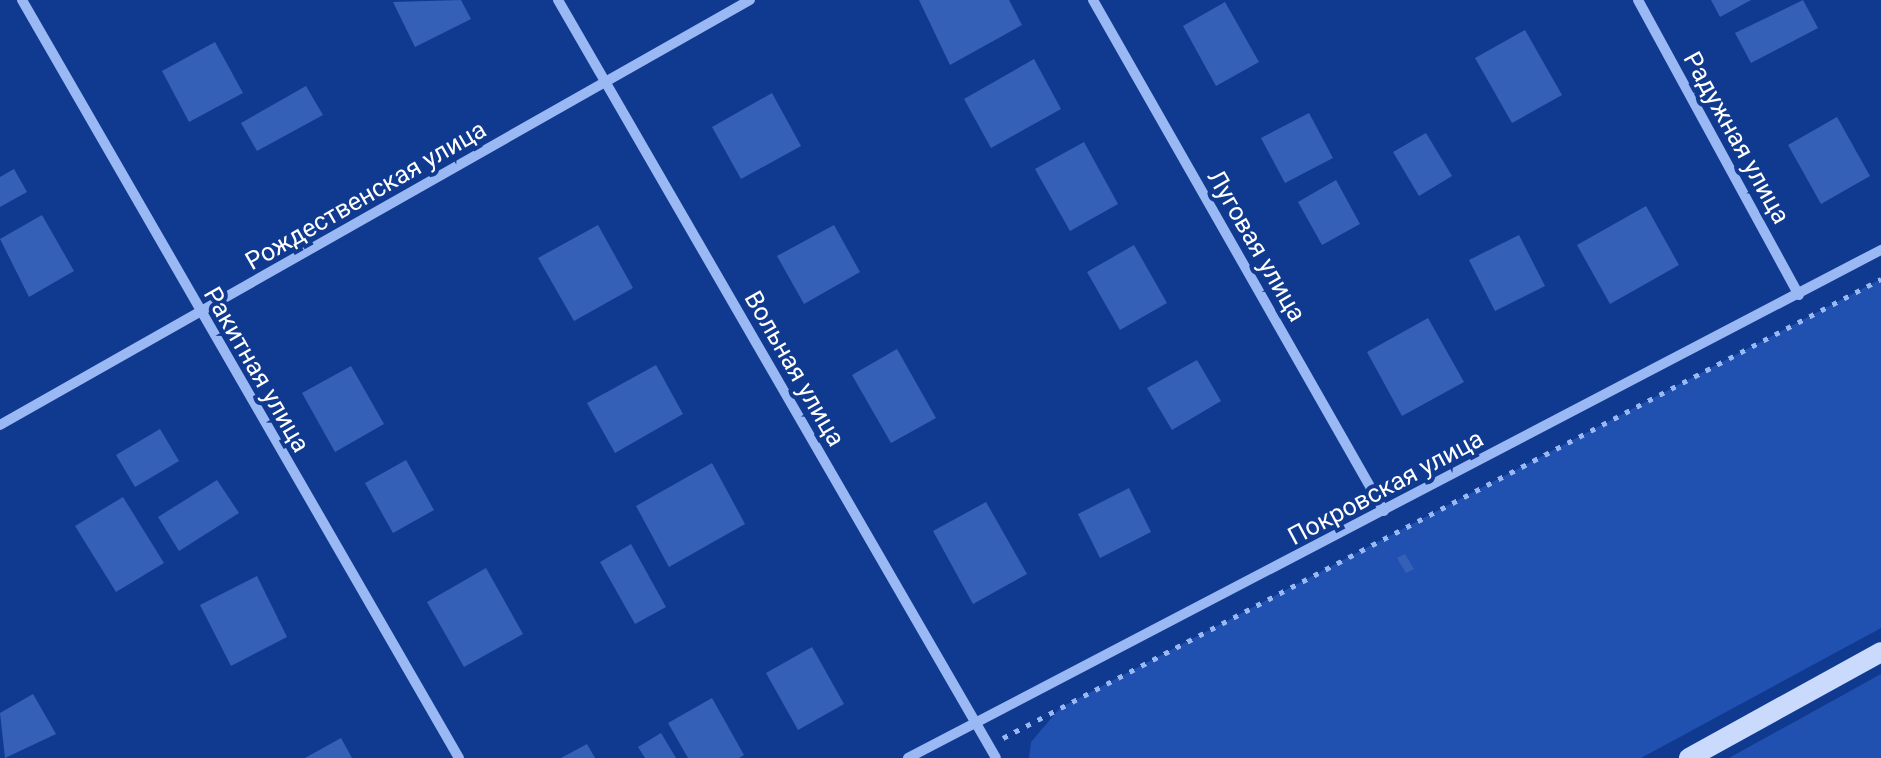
<!DOCTYPE html>
<html>
<head>
<meta charset="utf-8">
<style>
	body { margin:0 }
	#map { position:relative; width:1881px; height:758px; overflow:hidden; background:#103a90; font-family:Roboto,sans-serif }
	div>[style] { position:absolute }
	[style*='--x'] { left:calc(var(--x)*1px); top:calc(var(--y)*1px); width:calc(var(--w)*1px); rotate:calc(var(--a)*1deg) }
	.green>* { inset:0; background:#2151b0 }
	.building>* { inset:0; background:#3460b8 }
	.path>* { height:5px; margin-top:-2.5px; transform-origin:0; background:repeating-linear-gradient(90deg,#9ab8f3 0 5px,transparent 0 13px) }
	.minor>* { height:10px; margin:-5px; padding:0 5px; transform-origin:5px; border-radius:5px; background:#9ab8f3 }
	.secondary>* { height:20px; margin:-10px; padding:0 10px; transform-origin:10px; border-radius:10px; background:#c9dafd }
	span { translate:-50% -50%; white-space:nowrap; text-align:center; line-height:1.15; -webkit-text-stroke:8px #103a90; paint-order:stroke }
	.street-label { font-size:25px; color:#fff }
</style>
</head>
<body>
<div id="map">
	<div class="green">
		<div style="clip-path:polygon(1881px 279px,1881px 628px,1641px 758px,1029px 758px,1031px 742px,1060px 708px)"></div>
		<div style="clip-path:polygon(1881px 674px,1881px 758px,1729px 758px)"></div>
	</div>
	<div class="building">
		<div style="clip-path:polygon(461px 0,471px 19px,415px 47px,393px 2px)"></div>
		<div style="clip-path:polygon(919px 0,1009px 0,1022px 25px,950px 65px)"></div>
		<div style="clip-path:polygon(1711px 0,1751px 0,1720px 17px)"></div>
		<div style="clip-path:polygon(1803px 0,1818px 28px,1751px 63px,1735px 33px)"></div>
		<div style="clip-path:polygon(1225px 2px,1259px 62px,1216px 86px,1183px 26px)"></div>
		<div style="clip-path:polygon(1525px 30px,1562px 95px,1512px 123px,1475px 58px)"></div>
		<div style="clip-path:polygon(215px 42px,243px 93px,189px 122px,162px 71px)"></div>
		<div style="clip-path:polygon(1034px 59px,1061px 109px,991px 148px,964px 99px)"></div>
		<div style="clip-path:polygon(306px 86px,323px 115px,257px 151px,241px 123px)"></div>
		<div style="clip-path:polygon(772px 93px,801px 146px,741px 179px,712px 127px)"></div>
		<div style="clip-path:polygon(1309px 113px,1333px 158px,1285px 183px,1261px 138px)"></div>
		<div style="clip-path:polygon(1837px 117px,1870px 176px,1821px 204px,1788px 145px)"></div>
		<div style="clip-path:polygon(1426px 133px,1452px 176px,1419px 196px,1393px 152px)"></div>
		<div style="clip-path:polygon(1084px 142px,1118px 204px,1070px 231px,1035px 169px)"></div>
		<div style="clip-path:polygon(14px 169px,27px 192px,0 207px,0 177px)"></div>
		<div style="clip-path:polygon(1336px 180px,1360px 224px,1322px 245px,1298px 202px)"></div>
		<div style="clip-path:polygon(1646px 206px,1679px 265px,1610px 304px,1577px 245px)"></div>
		<div style="clip-path:polygon(42px 215px,74px 271px,29px 297px,0 239px)"></div>
		<div style="clip-path:polygon(598px 225px,633px 288px,574px 321px,538px 258px)"></div>
		<div style="clip-path:polygon(834px 225px,860px 272px,804px 304px,777px 256px)"></div>
		<div style="clip-path:polygon(1519px 235px,1545px 286px,1495px 311px,1469px 260px)"></div>
		<div style="clip-path:polygon(1134px 245px,1167px 303px,1120px 330px,1087px 272px)"></div>
		<div style="clip-path:polygon(1428px 318px,1464px 382px,1402px 416px,1367px 352px)"></div>
		<div style="clip-path:polygon(897px 349px,936px 418px,891px 443px,852px 375px)"></div>
		<div style="clip-path:polygon(1197px 360px,1221px 401px,1172px 430px,1147px 388px)"></div>
		<div style="clip-path:polygon(656px 365px,683px 414px,615px 453px,587px 403px)"></div>
		<div style="clip-path:polygon(351px 366px,384px 424px,335px 452px,302px 393px)"></div>
		<div style="clip-path:polygon(160px 429px,179px 461px,135px 487px,116px 455px)"></div>
		<div style="clip-path:polygon(406px 460px,434px 510px,393px 533px,365px 483px)"></div>
		<div style="clip-path:polygon(712px 463px,745px 524px,669px 567px,636px 506px)"></div>
		<div style="clip-path:polygon(217px 480px,239px 513px,179px 551px,158px 517px)"></div>
		<div style="clip-path:polygon(1129px 488px,1151px 532px,1100px 558px,1078px 514px)"></div>
		<div style="clip-path:polygon(123px 497px,164px 563px,116px 592px,75px 526px)"></div>
		<div style="clip-path:polygon(986px 502px,1027px 574px,973px 604px,933px 531px)"></div>
		<div style="clip-path:polygon(631px 544px,666px 607px,635px 624px,600px 562px)"></div>
		<div style="clip-path:polygon(1405px 554px,1414px 569px,1406px 573px,1397px 558px)"></div>
		<div style="clip-path:polygon(486px 568px,523px 634px,464px 667px,427px 602px)"></div>
		<div style="clip-path:polygon(257px 576px,287px 637px,231px 666px,200px 605px)"></div>
		<div style="clip-path:polygon(812px 647px,844px 704px,798px 730px,766px 673px)"></div>
		<div style="clip-path:polygon(33px 694px,56px 734px,5px 758px,0 713px)"></div>
		<div style="clip-path:polygon(712px 698px,744px 755px,739px 758px,688px 758px,668px 723px)"></div>
		<div style="clip-path:polygon(661px 733px,676px 758px,645px 758px,638px 747px)"></div>
		<div style="clip-path:polygon(341px 738px,352px 758px,305px 758px)"></div>
		<div style="clip-path:polygon(587px 744px,595px 758px,561px 758px)"></div>
	</div>
	<div class="path">
		<div style="--x:1003;--y:738;--w:991;--a:-27.6"></div>
	</div>
	<div class="minor">
		<div style="--x:22;--y:0;--w:875;--a:60.04"></div>
		<div style="--x:558;--y:0;--w:875;--a:59.98"></div>
		<div style="--x:1093;--y:0;--w:588;--a:60.34"></div>
		<div style="--x:1638;--y:0;--w:336;--a:61.4"></div>
		<div style="--x:0;--y:425;--w:862;--a:-29.54"></div>
		<div style="--x:908;--y:758;--w:1098;--a:-27.57"></div>
	</div>
	<div class="secondary">
		<div style="--x:1689;--y:758;--w:219;--a:-28.9"></div>
	</div>
	<div class="street-label">
		<span style="left:1736px;top:138px;rotate:61deg">Радужная улица</span>
		<span style="left:366px;top:196px;rotate:-30deg">Рождественская улица</span>
		<span style="left:1256px;top:246px;rotate:60deg">Луговая улица</span>
		<span style="left:794px;top:369px;rotate:60deg">Вольная улица</span>
		<span style="left:256px;top:370px;rotate:60deg">Ракитная улица</span>
		<span style="left:1386px;top:488px;rotate:-28deg">Покровская улица</span>
	</div>
</div>
</body>
</html>
